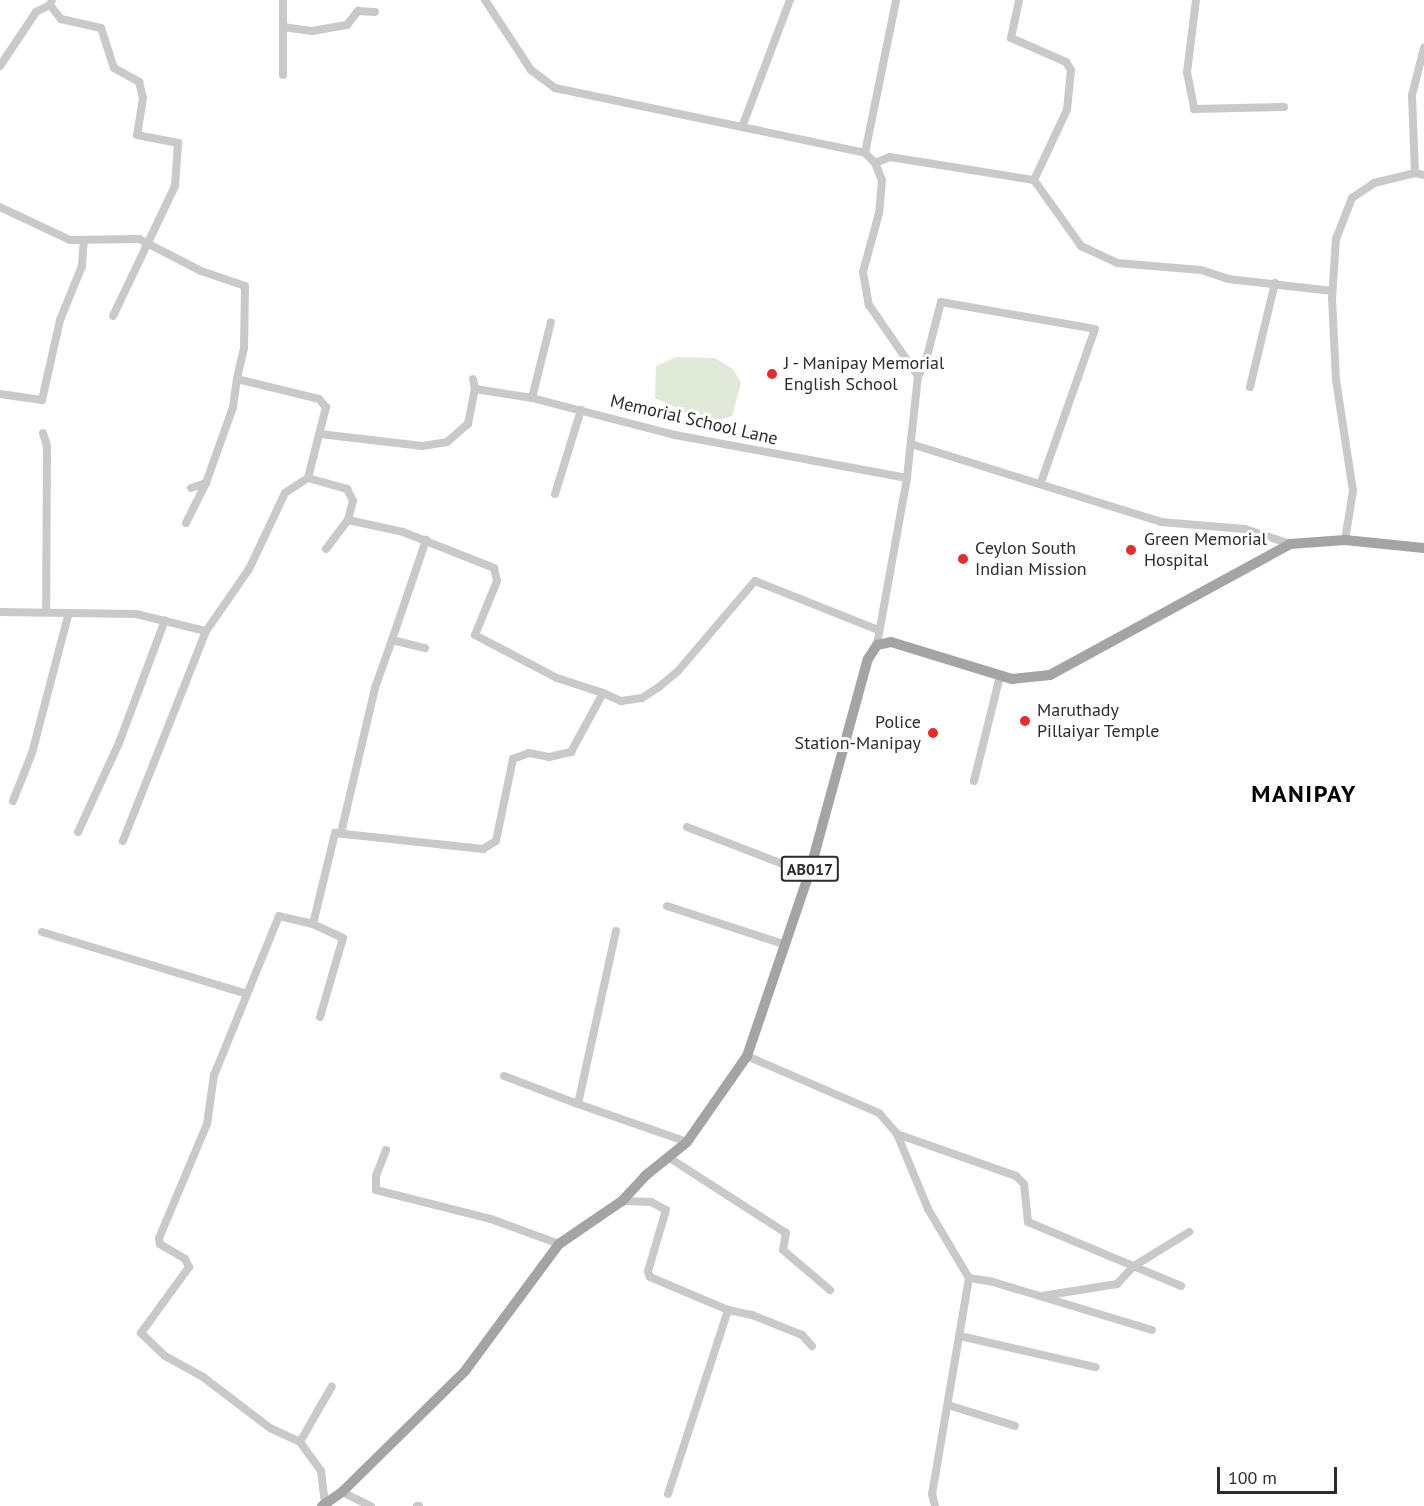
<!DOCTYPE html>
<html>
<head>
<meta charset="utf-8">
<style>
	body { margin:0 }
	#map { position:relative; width:1424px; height:1506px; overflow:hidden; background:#fff; font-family:"PT Sans",sans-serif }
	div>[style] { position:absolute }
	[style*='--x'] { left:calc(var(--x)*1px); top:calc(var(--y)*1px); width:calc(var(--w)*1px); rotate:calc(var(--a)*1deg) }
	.green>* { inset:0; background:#e1ead9 }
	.minor>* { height:8px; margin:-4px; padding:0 4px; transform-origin:4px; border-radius:4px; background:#c9c9c9 }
	.major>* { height:10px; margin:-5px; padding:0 5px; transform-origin:5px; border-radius:5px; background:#a4a4a4 }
	.dots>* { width:16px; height:16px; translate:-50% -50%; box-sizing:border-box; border:3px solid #fff; border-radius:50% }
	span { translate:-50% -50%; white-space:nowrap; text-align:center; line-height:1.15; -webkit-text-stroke:6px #fff; paint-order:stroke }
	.shield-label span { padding:2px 4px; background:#fff; border:2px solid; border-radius:4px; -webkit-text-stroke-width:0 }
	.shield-label { font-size:16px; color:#2c2c2c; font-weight:700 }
	.poi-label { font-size:18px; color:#2c2c2c }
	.left { translate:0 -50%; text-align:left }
	.right { translate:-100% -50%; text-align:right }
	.street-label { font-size:18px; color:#2c2c2c }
	.district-label { font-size:24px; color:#000; font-weight:700; letter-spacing:1.5px }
	.scale { position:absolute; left:1217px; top:1467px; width:120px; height:27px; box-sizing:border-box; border:3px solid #2c2c2c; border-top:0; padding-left:8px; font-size:18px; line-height:21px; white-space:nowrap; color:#2c2c2c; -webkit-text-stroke:4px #fff; paint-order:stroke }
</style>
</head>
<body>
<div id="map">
	<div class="green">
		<div style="clip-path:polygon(676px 357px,715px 358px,733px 369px,741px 383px,732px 416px,709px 423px,655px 398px,656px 366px)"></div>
	</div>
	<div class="minor">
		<div style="--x:485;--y:0;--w:84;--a:56.7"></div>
		<div style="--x:531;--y:70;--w:30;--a:37"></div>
		<div style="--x:555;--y:88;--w:317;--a:11.8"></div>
		<div style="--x:865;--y:153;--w:14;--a:45"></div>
		<div style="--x:875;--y:163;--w:18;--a:68"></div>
		<div style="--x:882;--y:180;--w:33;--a:95"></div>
		<div style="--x:879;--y:213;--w:61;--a:105.2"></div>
		<div style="--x:863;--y:272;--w:34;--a:80"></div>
		<div style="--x:869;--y:305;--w:86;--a:55.4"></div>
		<div style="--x:918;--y:376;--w:103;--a:96.2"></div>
		<div style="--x:907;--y:478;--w:170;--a:100.2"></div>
		<div style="--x:1196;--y:0;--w:73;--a:97.1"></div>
		<div style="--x:1187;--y:72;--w:38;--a:79"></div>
		<div style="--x:1194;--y:109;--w:90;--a:-1.3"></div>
		<div style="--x:50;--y:5;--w:18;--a:52"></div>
		<div style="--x:61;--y:19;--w:41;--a:12.7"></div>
		<div style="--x:101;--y:28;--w:42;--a:72"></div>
		<div style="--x:114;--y:68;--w:29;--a:29"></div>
		<div style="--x:139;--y:82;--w:16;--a:76"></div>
		<div style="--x:143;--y:98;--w:37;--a:99"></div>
		<div style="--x:137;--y:135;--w:42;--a:11"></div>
		<div style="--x:178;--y:143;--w:43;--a:94"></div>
		<div style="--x:175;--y:186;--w:144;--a:115.5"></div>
		<div style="--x:283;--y:27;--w:29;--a:8"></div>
		<div style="--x:312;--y:31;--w:36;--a:-10"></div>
		<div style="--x:347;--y:25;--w:18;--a:-52"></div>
		<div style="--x:358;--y:11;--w:17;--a:3"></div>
		<div style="--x:0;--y:66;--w:65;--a:-56.3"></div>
		<div style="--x:36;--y:12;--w:16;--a:-27"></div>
		<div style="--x:50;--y:5;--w:5;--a:-68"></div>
		<div style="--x:283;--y:75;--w:75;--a:-90"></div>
		<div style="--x:742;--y:127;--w:136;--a:-69.3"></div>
		<div style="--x:865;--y:153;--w:156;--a:-78.5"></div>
		<div style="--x:875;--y:163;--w:16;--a:-22"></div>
		<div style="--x:890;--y:157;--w:146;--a:9.1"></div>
		<div style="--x:1034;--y:180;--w:77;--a:-64.8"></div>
		<div style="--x:1067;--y:110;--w:40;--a:-84.3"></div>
		<div style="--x:1071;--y:70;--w:9;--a:-122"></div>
		<div style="--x:1066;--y:62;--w:60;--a:-156.4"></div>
		<div style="--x:1011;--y:38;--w:39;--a:-78"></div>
		<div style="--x:1415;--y:173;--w:9;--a:13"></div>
		<div style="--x:1034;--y:180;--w:81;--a:54.5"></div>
		<div style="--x:1081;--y:246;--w:40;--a:25"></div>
		<div style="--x:1117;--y:263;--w:84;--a:4.8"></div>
		<div style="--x:1201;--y:270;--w:28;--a:18"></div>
		<div style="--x:1228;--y:279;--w:105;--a:6.6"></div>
		<div style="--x:0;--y:207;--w:77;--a:25.2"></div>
		<div style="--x:70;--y:240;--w:69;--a:-0.8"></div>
		<div style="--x:139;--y:239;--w:70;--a:27.3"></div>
		<div style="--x:201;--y:271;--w:46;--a:18.8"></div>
		<div style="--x:245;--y:286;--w:62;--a:90.9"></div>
		<div style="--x:244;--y:348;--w:32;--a:103"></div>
		<div style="--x:237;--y:379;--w:84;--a:13.7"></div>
		<div style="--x:319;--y:399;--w:11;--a:49"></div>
		<div style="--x:326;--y:407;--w:73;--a:104.2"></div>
		<div style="--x:308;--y:478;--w:27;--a:147"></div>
		<div style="--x:285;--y:493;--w:84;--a:115.3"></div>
		<div style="--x:249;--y:569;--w:75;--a:124.7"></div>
		<div style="--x:206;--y:631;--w:226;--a:111.6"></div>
		<div style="--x:918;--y:376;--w:14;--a:-60"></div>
		<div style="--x:925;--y:364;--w:64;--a:-75.5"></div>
		<div style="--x:941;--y:302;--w:156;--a:9.9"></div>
		<div style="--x:1095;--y:329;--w:162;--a:109.4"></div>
		<div style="--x:1250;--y:387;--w:107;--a:-76.5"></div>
		<div style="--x:475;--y:389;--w:58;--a:9"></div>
		<div style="--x:532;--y:398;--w:148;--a:14.5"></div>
		<div style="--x:675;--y:435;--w:236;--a:10.5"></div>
		<div style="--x:0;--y:394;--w:42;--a:8.1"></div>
		<div style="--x:42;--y:400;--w:82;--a:-77.3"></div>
		<div style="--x:60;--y:320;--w:58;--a:-67.8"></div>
		<div style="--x:82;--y:266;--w:26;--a:-86"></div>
		<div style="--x:532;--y:398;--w:78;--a:-76"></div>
		<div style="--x:43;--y:433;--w:14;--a:73"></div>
		<div style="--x:47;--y:446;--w:165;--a:90.3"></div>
		<div style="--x:320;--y:434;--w:103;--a:6.7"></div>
		<div style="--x:422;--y:446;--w:25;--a:-9"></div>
		<div style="--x:447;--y:442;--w:28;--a:-41"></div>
		<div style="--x:468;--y:424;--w:36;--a:-79"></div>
		<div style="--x:475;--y:389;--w:10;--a:-101"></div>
		<div style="--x:911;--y:444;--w:262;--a:17.3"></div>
		<div style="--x:1161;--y:522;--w:84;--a:4.8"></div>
		<div style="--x:1245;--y:529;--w:47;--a:18.4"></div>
		<div style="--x:308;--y:478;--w:41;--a:15.8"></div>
		<div style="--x:347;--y:489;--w:13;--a:63"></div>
		<div style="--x:353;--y:501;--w:20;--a:105"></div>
		<div style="--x:348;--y:520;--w:56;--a:12.3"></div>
		<div style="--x:403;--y:532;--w:98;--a:21.6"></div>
		<div style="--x:494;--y:568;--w:13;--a:77"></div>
		<div style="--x:497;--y:581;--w:58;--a:112.2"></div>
		<div style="--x:475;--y:635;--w:93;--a:27.7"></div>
		<div style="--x:557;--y:678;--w:48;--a:18.1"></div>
		<div style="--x:191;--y:488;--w:16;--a:-18"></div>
		<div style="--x:206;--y:483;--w:81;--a:-70.4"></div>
		<div style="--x:233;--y:407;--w:28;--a:-82"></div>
		<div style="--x:555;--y:494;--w:88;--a:-72.8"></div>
		<div style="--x:186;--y:523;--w:45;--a:-63.4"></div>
		<div style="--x:1345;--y:540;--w:50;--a:-80.7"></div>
		<div style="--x:1353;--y:491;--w:112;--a:-98.7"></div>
		<div style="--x:1336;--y:380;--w:81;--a:-92.8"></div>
		<div style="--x:1332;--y:299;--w:60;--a:-86.2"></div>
		<div style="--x:1336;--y:239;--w:44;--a:-68.7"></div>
		<div style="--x:1352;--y:198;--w:27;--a:-34"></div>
		<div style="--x:1374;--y:183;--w:42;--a:-13.7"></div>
		<div style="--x:1415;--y:173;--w:78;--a:-92.2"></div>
		<div style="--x:1412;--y:95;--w:49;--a:-75.7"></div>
		<div style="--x:326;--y:549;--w:36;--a:-53"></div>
		<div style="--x:0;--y:612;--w:136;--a:0.8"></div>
		<div style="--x:136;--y:614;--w:72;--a:13.7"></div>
		<div style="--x:392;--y:640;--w:106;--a:-71.2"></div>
		<div style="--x:974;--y:781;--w:108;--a:-76.1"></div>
		<div style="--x:13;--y:801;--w:52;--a:-68.4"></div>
		<div style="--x:32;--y:753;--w:142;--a:-75.3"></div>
		<div style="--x:687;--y:827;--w:131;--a:21.1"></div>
		<div style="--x:78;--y:832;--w:98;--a:-65.3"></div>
		<div style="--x:119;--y:743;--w:131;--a:-69.5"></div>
		<div style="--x:341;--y:833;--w:149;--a:-76.8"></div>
		<div style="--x:375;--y:688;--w:51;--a:-70.5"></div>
		<div style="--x:392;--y:640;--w:34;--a:14"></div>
		<div style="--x:667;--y:906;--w:125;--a:18.1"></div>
		<div style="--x:313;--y:924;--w:94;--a:-76.4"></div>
		<div style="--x:335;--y:833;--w:149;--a:6.2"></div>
		<div style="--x:483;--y:849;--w:15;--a:-32"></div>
		<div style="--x:496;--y:841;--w:84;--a:-78.3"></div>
		<div style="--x:513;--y:759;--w:17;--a:-21"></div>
		<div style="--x:529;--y:753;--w:20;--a:11"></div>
		<div style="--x:549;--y:757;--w:23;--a:-13"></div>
		<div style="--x:571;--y:752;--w:67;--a:-61.5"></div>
		<div style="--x:603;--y:693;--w:20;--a:24"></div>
		<div style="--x:621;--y:701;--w:21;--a:-8"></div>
		<div style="--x:642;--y:698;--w:20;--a:-33"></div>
		<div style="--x:659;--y:687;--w:25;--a:-40"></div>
		<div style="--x:678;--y:671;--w:118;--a:-49.5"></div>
		<div style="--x:755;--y:581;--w:132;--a:21.7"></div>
		<div style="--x:616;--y:931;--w:177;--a:102.4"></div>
		<div style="--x:578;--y:1104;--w:115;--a:19.2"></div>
		<div style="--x:42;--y:932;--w:214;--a:16.8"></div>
		<div style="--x:320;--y:1017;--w:82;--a:-73.8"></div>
		<div style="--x:343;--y:938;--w:33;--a:-155"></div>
		<div style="--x:313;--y:924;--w:35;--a:-167"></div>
		<div style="--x:279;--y:916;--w:172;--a:112.2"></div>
		<div style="--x:214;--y:1075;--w:49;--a:98.1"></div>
		<div style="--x:207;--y:1124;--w:124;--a:112.8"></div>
		<div style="--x:159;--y:1238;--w:6;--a:81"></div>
		<div style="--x:160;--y:1244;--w:29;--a:31"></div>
		<div style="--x:185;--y:1259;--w:9;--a:63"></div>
		<div style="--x:189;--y:1267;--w:82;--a:126"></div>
		<div style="--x:141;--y:1333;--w:33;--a:44"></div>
		<div style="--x:165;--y:1356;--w:43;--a:28.9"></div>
		<div style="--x:203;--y:1377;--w:84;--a:37.3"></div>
		<div style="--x:270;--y:1428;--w:33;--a:25"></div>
		<div style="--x:300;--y:1442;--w:36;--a:54"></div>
		<div style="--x:321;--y:1471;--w:32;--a:83"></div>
		<div style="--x:747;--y:1056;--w:144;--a:23.4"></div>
		<div style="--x:879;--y:1113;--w:28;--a:49"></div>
		<div style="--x:897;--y:1134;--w:81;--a:67.5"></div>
		<div style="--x:928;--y:1209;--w:80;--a:59.3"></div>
		<div style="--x:969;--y:1278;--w:219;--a:99.7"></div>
		<div style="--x:932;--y:1494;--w:12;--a:76"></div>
		<div style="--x:504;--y:1076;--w:79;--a:20.7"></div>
		<div style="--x:897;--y:1134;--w:126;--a:19.4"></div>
		<div style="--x:1016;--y:1176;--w:11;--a:45"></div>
		<div style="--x:1024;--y:1184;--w:38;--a:84"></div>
		<div style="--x:1028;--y:1222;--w:166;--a:22.7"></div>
		<div style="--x:386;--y:1150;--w:28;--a:111"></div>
		<div style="--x:376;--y:1176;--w:14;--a:90"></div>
		<div style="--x:376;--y:1190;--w:119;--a:14.2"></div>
		<div style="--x:491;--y:1219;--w:72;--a:20.2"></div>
		<div style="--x:668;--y:1157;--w:140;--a:32.8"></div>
		<div style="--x:786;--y:1233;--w:17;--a:100"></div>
		<div style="--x:783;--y:1250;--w:62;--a:40.4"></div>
		<div style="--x:622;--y:1201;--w:29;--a:2"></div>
		<div style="--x:651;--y:1202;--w:17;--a:28"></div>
		<div style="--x:666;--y:1210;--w:64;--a:106.4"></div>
		<div style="--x:648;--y:1271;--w:6;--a:72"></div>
		<div style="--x:650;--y:1277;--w:85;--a:22.9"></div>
		<div style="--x:728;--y:1310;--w:25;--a:12"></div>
		<div style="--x:752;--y:1315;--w:54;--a:21.8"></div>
		<div style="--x:802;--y:1335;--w:15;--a:48"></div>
		<div style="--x:969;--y:1278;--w:24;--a:9"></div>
		<div style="--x:993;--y:1282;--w:166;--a:16.8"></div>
		<div style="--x:1042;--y:1296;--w:76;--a:-9.1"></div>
		<div style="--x:1117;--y:1284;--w:25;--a:-47"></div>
		<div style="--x:1134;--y:1266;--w:65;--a:-31.7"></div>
		<div style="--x:960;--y:1336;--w:139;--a:12.9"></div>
		<div style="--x:948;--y:1405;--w:70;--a:17.4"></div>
		<div style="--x:300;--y:1442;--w:64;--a:-60.3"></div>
		<div style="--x:342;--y:1492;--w:32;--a:26"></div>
		<div style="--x:668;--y:1494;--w:194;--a:-71.9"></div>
		<div style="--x:417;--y:1506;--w:2;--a:0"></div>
	</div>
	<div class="major">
		<div style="--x:322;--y:1506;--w:24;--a:-35"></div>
		<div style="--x:342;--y:1492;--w:173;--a:-44.5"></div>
		<div style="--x:465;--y:1371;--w:158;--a:-53.5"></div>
		<div style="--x:559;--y:1244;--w:76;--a:-34.3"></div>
		<div style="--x:622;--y:1201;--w:34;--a:-47"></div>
		<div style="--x:645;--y:1176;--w:54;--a:-39"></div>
		<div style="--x:687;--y:1142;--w:105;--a:-55.1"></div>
		<div style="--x:747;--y:1056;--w:192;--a:-71.2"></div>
		<div style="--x:809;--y:874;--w:223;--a:-74.7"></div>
		<div style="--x:868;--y:659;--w:17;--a:-57"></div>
		<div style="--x:877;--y:645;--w:14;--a:-12"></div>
		<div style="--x:891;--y:642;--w:127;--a:17"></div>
		<div style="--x:1012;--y:679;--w:38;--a:-6"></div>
		<div style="--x:1050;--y:675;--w:273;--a:-28.6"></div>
		<div style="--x:1290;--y:544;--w:55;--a:-4.2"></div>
		<div style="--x:1345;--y:540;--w:79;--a:5.8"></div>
	</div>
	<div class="dots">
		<div style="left:772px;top:374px;background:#e32e2e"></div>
		<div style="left:1131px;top:550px;background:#e32e2e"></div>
		<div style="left:963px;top:559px;background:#e32e2e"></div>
		<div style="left:1025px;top:721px;background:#e32e2e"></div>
		<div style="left:933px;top:733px;background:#e32e2e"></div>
	</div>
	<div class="shield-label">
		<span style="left:810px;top:869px">AB017</span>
	</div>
	<div class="poi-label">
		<span class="left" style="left:784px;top:374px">J - Manipay Memorial<br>English School</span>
		<span class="left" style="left:1144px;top:550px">Green Memorial<br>Hospital</span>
		<span class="left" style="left:975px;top:559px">Ceylon South<br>Indian Mission</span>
		<span class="left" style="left:1037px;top:721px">Maruthady<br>Pillaiyar Temple</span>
		<span class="right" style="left:921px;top:733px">Police<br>Station-Manipay</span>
	</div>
	<div class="street-label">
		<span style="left:694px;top:420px;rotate:13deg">Memorial School Lane</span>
	</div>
	<div class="district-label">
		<span style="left:1304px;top:794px">MANIPAY</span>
	</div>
	<div class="scale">100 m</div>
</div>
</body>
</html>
